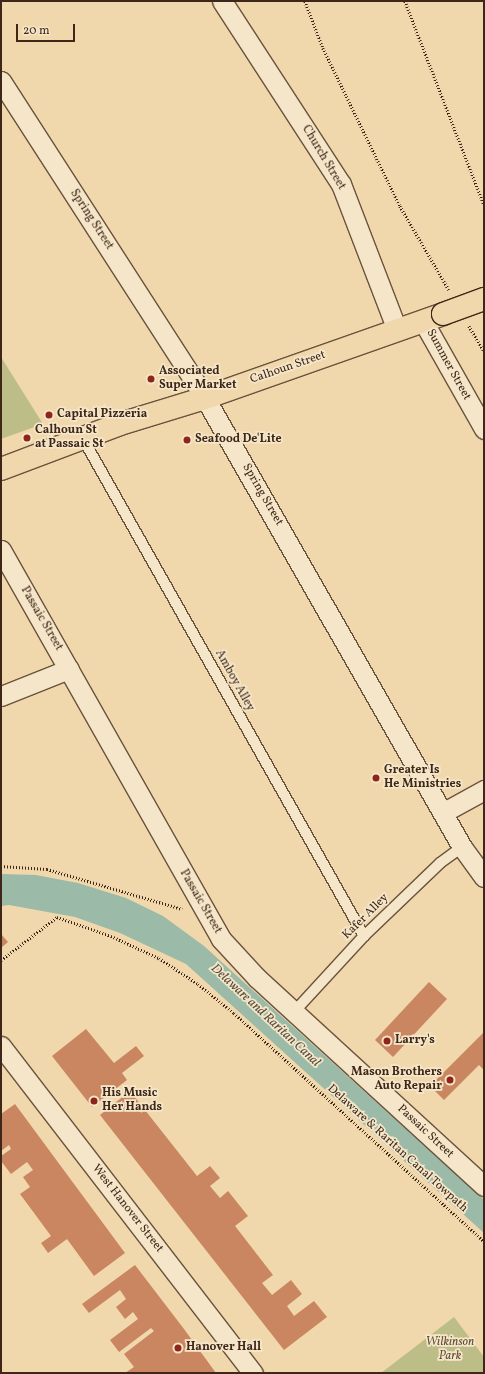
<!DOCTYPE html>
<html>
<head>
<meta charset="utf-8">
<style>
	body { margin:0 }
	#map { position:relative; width:485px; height:1374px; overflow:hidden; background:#f0d8ac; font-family:Vollkorn,serif }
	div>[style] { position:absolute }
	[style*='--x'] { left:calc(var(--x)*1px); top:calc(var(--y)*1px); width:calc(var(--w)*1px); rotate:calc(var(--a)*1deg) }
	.green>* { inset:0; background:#bdbe87 }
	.water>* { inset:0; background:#9bbaa7 }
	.building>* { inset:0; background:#ca8661 }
	.path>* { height:2.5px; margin-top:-1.25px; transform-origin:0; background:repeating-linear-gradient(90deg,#3e2718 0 1px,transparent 0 3px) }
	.roads { filter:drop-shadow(1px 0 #6a533d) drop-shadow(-1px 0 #6a533d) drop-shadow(0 1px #6a533d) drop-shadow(0 -1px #6a533d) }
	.service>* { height:10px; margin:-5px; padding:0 5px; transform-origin:5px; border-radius:5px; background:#f5e6c9 }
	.minor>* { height:19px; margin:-9.5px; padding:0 9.5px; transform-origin:9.5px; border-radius:9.5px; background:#f5e6c9 }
	.primary>* { height:22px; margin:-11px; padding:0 11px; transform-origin:11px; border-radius:11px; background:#f0d8ac }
	.bridges { filter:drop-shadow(1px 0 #3e2718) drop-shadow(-1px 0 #3e2718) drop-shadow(0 1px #3e2718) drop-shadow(0 -1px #3e2718) }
	.primary-bridge>* { height:22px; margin:-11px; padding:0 11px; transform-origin:11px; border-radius:11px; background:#f0d8ac }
	.dots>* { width:11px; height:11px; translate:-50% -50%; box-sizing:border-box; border:2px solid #f5e6c9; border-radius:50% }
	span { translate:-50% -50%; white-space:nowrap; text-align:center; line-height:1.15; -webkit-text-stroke:3.5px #f5e6c9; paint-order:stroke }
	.street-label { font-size:12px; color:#3e2718 }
	.poi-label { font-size:12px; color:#3e2718; font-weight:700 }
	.left { translate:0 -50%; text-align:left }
	.right { translate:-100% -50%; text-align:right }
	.park-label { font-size:12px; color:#5e4d34; font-style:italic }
	.water-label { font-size:13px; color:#554c3c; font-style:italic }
	.frame { position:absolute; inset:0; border:2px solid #3e2718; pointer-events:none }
	.scale { position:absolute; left:16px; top:24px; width:59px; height:18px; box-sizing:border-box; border:2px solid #3e2718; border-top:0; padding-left:5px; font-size:12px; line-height:14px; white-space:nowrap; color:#3e2718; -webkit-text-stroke:3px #f5e6c9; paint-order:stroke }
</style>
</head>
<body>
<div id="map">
	<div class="green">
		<div style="clip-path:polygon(1px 357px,43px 424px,1px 439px)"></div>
		<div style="clip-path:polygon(454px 1317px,484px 1357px,484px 1373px,381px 1373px)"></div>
	</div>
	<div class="water">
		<div style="clip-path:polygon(1px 874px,36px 875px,78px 883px,126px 898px,163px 916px,204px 946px,484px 1200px,484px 1233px,186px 964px,120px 933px,75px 917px,9px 905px,1px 906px)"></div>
	</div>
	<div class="building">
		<div style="clip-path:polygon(1px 934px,8px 942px,1px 948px)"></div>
		<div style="clip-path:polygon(429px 982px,447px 999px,393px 1057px,375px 1040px)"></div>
		<div style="clip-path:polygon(86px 1029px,114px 1063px,136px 1046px,144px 1056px,122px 1073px,127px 1080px,92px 1107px,52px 1056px)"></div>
		<div style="clip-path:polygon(484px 1032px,484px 1070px,479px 1065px,444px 1100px,430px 1086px)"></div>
		<div style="clip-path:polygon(130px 1091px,197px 1176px,210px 1166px,220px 1178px,210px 1186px,220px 1198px,228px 1191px,248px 1216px,235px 1226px,273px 1275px,262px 1283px,272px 1295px,291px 1280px,302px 1294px,287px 1306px,294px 1316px,314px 1301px,327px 1317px,284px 1350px,100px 1115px)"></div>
		<div style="clip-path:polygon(15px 1104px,125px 1253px,94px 1276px,67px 1239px,48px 1253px,41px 1243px,51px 1236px,20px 1194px,30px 1187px,23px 1177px,33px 1170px,27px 1162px,11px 1174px,1px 1161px,1px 1156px,11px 1149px,9px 1145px,1px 1151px,1px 1114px)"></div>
		<div style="clip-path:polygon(135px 1265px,184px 1329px,216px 1373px,125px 1373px,134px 1367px,124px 1354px,154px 1331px,151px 1328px,119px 1352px,110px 1340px,138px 1319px,133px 1312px,125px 1319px,116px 1307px,126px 1299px,120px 1290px,89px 1313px,82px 1304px)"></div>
	</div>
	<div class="path">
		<div style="--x:305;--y:1;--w:50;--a:69"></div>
		<div style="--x:323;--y:48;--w:176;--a:64"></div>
		<div style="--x:400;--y:206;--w:97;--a:59.7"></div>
		<div style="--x:405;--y:1;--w:219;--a:68.8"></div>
		<div style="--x:469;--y:326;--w:29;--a:59"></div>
		<div style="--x:1;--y:866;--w:46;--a:3.7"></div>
		<div style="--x:47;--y:869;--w:141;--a:16.5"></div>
		<div style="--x:1;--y:960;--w:71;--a:-37.5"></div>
		<div style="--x:57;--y:917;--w:57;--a:19.4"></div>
		<div style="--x:111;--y:936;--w:53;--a:24.6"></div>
		<div style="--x:159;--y:958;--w:47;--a:33.7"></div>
		<div style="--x:198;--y:984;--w:46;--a:38.9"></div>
		<div style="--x:234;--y:1013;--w:338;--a:42.4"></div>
	</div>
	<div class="roads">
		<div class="service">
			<div style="--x:82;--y:437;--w:573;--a:60.53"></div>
			<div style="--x:294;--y:1012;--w:103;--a:-47.4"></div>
			<div style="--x:364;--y:936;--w:105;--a:-43.8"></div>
			<div style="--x:440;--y:863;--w:27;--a:-36"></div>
		</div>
		<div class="minor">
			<div style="--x:222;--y:1;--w:218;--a:57"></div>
			<div style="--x:341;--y:184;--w:156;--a:69"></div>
			<div style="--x:1;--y:81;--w:377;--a:57.2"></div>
			<div style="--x:205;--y:398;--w:517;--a:60.21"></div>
			<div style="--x:462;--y:847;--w:37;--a:54"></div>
			<div style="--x:423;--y:321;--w:124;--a:60.5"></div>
			<div style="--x:1;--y:550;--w:447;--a:60.5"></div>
			<div style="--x:221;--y:939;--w:53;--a:47.3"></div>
			<div style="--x:257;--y:978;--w:308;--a:42.5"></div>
			<div style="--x:1;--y:696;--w:73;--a:-21.7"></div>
			<div style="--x:444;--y:812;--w:46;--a:-28.8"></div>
			<div style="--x:1;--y:1046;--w:413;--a:52.4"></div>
		</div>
		<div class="primary">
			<div style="--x:1;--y:469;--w:127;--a:-20.7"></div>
			<div style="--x:120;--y:424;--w:89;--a:-17"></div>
			<div style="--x:205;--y:398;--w:252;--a:-19.4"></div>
		</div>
	</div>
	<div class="bridges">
		<div class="primary-bridge">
			<div style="--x:443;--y:314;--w:44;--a:-20.1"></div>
		</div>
	</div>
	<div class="dots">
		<div style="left:151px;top:379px;background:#8f2418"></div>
		<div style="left:49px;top:415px;background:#8f2418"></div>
		<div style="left:27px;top:438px;background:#8f2418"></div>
		<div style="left:187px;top:440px;background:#8f2418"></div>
		<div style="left:376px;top:778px;background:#8f2418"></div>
		<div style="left:387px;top:1041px;background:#8f2418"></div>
		<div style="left:450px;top:1080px;background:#8f2418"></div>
		<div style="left:94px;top:1101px;background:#8f2418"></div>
		<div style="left:178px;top:1348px;background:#8f2418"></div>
	</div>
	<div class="street-label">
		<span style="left:323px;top:158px;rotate:59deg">Church Street</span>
		<span style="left:91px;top:220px;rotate:57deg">Spring Street</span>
		<span style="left:448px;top:365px;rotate:61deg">Summer Street</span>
		<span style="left:288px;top:368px;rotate:-19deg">Calhoun Street</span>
		<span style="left:262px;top:495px;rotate:60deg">Spring Street</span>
		<span style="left:41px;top:619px;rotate:60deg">Passaic Street</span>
		<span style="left:234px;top:681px;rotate:61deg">Amboy Alley</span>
		<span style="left:200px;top:902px;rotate:60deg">Passaic Street</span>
		<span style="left:366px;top:917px;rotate:-45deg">Kafer Alley</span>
		<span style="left:425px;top:1132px;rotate:43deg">Passaic Street</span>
		<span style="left:397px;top:1149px;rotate:42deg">Delaware &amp; Raritan Canal Towpath</span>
		<span style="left:127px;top:1209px;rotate:52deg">West Hanover Street</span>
	</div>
	<div class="poi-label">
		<span class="left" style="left:159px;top:379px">Associated<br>Super Market</span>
		<span class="left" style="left:57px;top:415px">Capital Pizzeria</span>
		<span class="left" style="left:35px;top:438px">Calhoun St<br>at Passaic St</span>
		<span class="left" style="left:195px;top:440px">Seafood De'Lite</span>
		<span class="left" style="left:384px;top:778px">Greater Is<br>He Ministries</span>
		<span class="left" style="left:395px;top:1041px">Larry's</span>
		<span class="right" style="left:442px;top:1080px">Mason Brothers<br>Auto Repair</span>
		<span class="left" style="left:102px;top:1101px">His Music<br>Her Hands</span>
		<span class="left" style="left:186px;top:1348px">Hanover Hall</span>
	</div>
	<div class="park-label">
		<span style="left:450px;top:1350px">Wilkinson<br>Park</span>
	</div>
	<div class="water-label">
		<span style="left:265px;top:1016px;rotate:43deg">Delaware and Raritan Canal</span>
	</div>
	<div class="frame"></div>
	<div class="scale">20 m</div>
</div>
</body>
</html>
